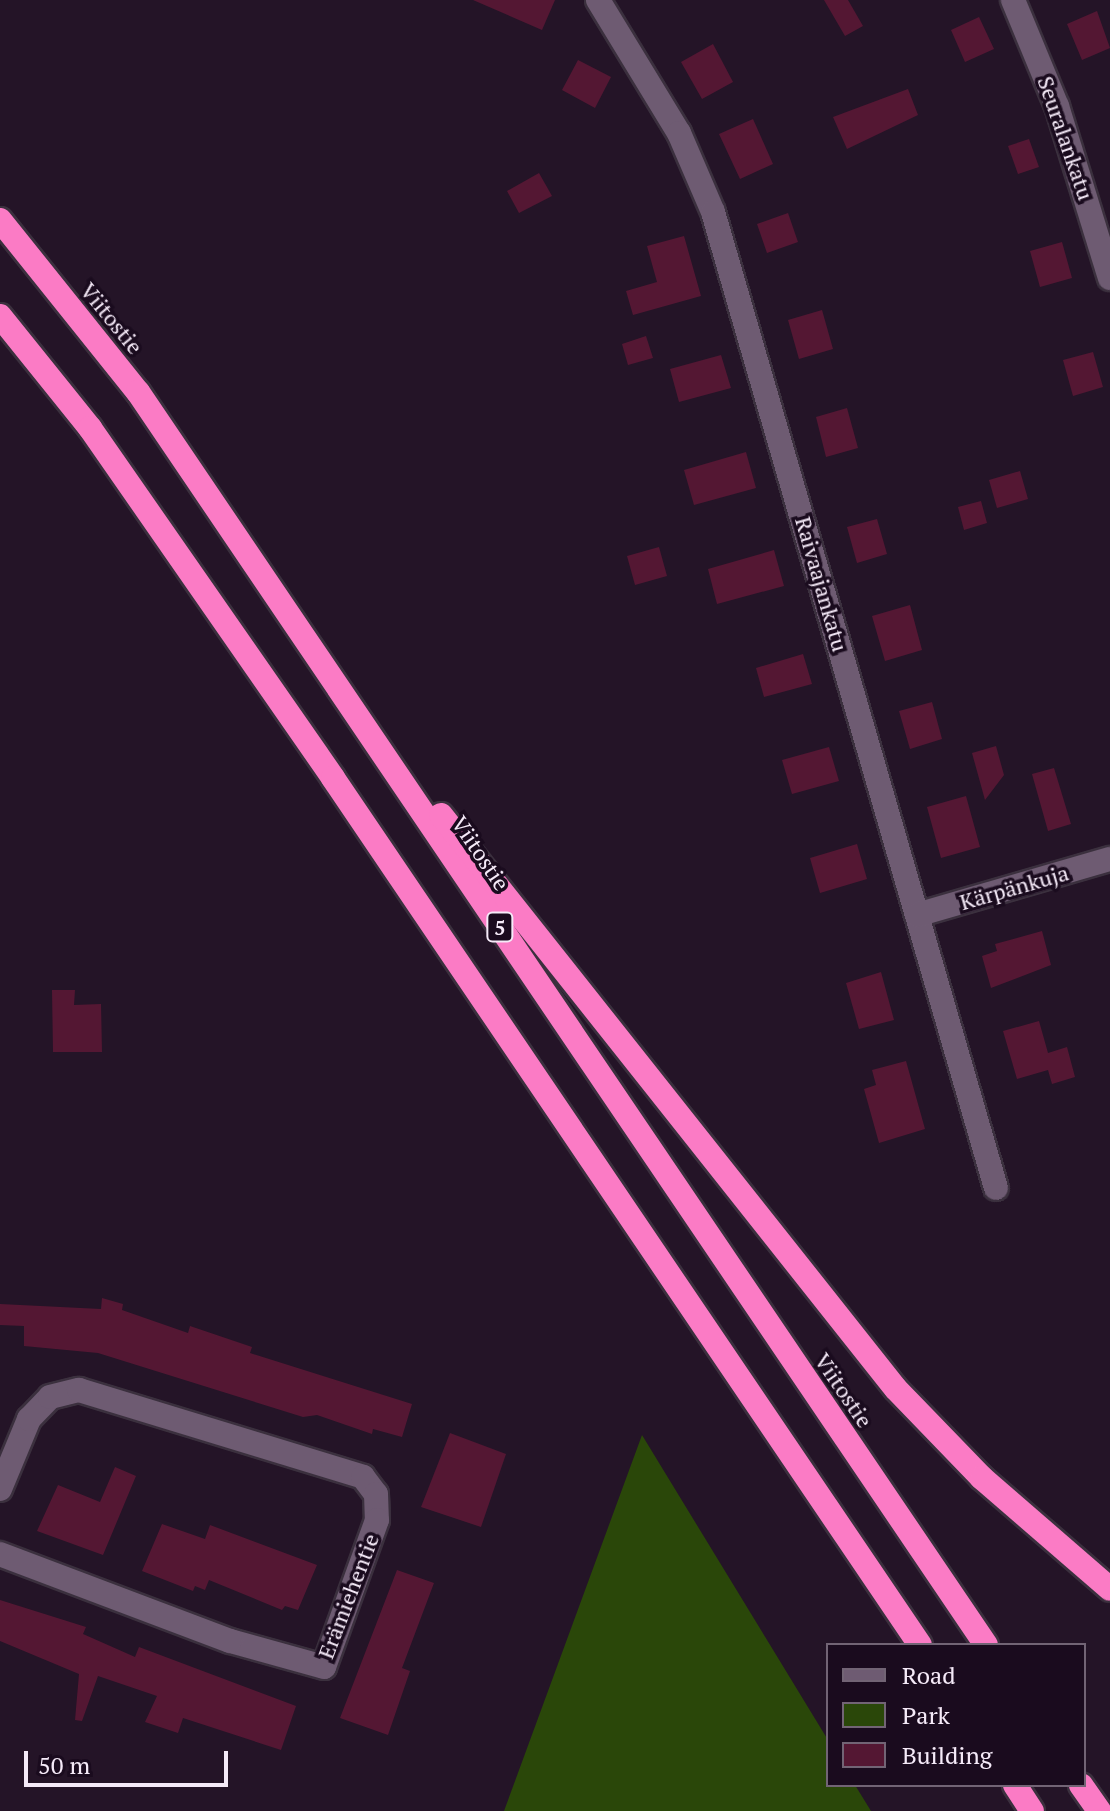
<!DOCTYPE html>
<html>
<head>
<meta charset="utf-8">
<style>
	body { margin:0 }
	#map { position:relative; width:1110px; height:1811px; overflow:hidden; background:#241427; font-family:"PT Serif",serif }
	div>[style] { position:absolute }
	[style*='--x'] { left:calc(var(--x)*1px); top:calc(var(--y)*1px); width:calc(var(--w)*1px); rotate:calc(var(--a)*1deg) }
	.green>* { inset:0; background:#2a4709 }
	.building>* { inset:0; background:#541733 }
	.roads { filter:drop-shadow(2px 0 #3b303e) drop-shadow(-2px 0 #3b303e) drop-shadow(0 2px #3b303e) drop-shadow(0 -2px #3b303e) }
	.minor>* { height:24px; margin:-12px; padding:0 12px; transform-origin:12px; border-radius:12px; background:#6e5b72 }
	.highway>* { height:24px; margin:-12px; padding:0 12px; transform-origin:12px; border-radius:12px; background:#fb7bc5 }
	span { translate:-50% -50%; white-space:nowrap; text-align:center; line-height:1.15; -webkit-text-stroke:7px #1a0b1e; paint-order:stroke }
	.shield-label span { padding:2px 6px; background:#1a0b1e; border:2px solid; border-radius:6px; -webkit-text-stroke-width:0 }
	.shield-label { font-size:20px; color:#f5eaf8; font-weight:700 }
	.street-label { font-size:22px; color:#f5eaf8 }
	.legend { position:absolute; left:826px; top:1643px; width:260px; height:144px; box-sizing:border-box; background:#1a0b1e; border:2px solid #726475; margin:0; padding:10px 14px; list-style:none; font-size:24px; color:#f5eaf8 }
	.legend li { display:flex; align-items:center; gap:16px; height:40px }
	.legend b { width:40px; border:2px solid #726475 }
	.scale { position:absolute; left:24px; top:1751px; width:204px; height:36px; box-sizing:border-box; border:4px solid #f5eaf8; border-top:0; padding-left:10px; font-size:24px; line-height:28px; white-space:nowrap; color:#f5eaf8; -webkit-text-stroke:6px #1a0b1e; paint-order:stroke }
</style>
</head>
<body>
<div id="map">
	<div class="green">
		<div style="clip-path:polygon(642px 1435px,828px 1740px,828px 1785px,855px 1785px,871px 1811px,504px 1811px)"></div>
	</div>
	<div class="building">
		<div style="clip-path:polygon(473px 0,555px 0,542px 30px)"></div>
		<div style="clip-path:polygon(824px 0,848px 0,863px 26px,845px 36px)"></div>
		<div style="clip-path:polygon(1097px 11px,1110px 48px,1082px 60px,1067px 24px)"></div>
		<div style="clip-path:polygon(979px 17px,994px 49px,965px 62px,951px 30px)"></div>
		<div style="clip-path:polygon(713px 44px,733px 82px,702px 99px,681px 62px)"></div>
		<div style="clip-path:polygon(578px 60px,611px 77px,595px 108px,562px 90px)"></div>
		<div style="clip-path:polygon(908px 89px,918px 115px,847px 149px,833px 117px)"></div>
		<div style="clip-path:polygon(753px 119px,773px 164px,740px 179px,719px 134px)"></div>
		<div style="clip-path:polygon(1029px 139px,1039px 167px,1018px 174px,1008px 146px)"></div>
		<div style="clip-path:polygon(539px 173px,552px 196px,519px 213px,507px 191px)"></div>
		<div style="clip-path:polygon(788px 213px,798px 242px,767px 253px,757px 224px)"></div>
		<div style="clip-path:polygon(684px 236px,701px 296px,633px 315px,626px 291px,657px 282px,647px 246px)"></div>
		<div style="clip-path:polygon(1062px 242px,1072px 278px,1040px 287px,1030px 251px)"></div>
		<div style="clip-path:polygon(822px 310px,833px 349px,799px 359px,788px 320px)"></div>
		<div style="clip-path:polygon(646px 336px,653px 358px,628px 365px,622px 344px)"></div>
		<div style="clip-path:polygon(1093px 352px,1103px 387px,1073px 396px,1063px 360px)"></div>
		<div style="clip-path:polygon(721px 355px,731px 388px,679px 402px,670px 369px)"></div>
		<div style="clip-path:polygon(847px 408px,858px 448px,826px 457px,816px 417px)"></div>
		<div style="clip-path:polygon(746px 452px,756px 488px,694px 505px,684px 470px)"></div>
		<div style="clip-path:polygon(1020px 471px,1028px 499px,997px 508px,989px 480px)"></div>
		<div style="clip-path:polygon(981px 501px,987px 523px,964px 530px,958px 507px)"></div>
		<div style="clip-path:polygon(877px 519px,887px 554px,857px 563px,847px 527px)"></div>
		<div style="clip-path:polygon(659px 547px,667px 576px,635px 585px,627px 556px)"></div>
		<div style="clip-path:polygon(774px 550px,784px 586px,717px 604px,708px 569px)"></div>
		<div style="clip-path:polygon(910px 605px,922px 650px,885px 661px,872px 616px)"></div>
		<div style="clip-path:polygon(803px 654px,812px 684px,764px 697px,756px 668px)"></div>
		<div style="clip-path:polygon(932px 702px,942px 739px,910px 749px,899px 711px)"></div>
		<div style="clip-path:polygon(996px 746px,1004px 775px,985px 800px,972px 753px)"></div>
		<div style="clip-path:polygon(829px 747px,839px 781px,792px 794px,782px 760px)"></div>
		<div style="clip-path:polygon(1054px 768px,1071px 824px,1048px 831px,1032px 774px)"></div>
		<div style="clip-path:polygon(966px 796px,980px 847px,941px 858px,927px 807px)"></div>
		<div style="clip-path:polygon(857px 844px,867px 879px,820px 893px,810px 858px)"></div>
		<div style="clip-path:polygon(1042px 931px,1051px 965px,991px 988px,982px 956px,997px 951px,995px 944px)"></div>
		<div style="clip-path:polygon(881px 972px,894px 1020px,859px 1029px,846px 983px)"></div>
		<div style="clip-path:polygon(52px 990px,75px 990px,74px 1005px,101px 1004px,102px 1052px,53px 1052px)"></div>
		<div style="clip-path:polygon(1039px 1021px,1048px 1053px,1067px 1047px,1075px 1077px,1052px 1084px,1048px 1070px,1017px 1079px,1003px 1031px)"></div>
		<div style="clip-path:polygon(906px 1061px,925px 1129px,879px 1143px,864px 1089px,876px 1085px,872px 1070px)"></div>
		<div style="clip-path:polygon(102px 1298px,123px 1304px,122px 1310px,188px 1333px,190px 1326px,252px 1347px,250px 1353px,412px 1404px,402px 1437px,373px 1429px,372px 1434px,317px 1415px,303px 1417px,98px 1353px,24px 1346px,24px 1326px,0 1325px,0 1304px,101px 1309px)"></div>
		<div style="clip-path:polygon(450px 1433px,506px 1454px,481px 1527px,421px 1507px)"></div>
		<div style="clip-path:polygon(115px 1467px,136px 1476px,103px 1555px,37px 1531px,58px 1485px,100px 1502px)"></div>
		<div style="clip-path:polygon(162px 1524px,205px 1539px,210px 1525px,317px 1565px,298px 1610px,285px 1606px,282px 1610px,209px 1580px,205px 1590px,195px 1586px,193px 1591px,142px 1571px)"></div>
		<div style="clip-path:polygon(397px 1570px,434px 1583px,402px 1668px,410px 1671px,388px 1735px,340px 1718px)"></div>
		<div style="clip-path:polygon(0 1600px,86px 1627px,83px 1634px,135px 1657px,139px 1647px,296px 1706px,281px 1750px,183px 1718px,178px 1733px,145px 1722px,157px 1696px,98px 1676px,82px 1721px,75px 1720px,79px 1674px,0 1641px)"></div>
	</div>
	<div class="roads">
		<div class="minor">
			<div style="--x:598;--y:0;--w:156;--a:58.7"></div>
			<div style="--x:679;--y:133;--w:86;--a:66.7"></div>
			<div style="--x:713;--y:212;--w:1016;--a:73.83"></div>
			<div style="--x:1013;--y:0;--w:115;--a:67.5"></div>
			<div style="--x:1057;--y:106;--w:180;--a:72.9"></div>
			<div style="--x:917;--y:915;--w:201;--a:-16.2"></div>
			<div style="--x:0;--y:1489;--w:76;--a:-67.5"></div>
			<div style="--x:29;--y:1419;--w:30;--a:-46"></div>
			<div style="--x:50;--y:1397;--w:30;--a:-14"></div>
			<div style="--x:79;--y:1390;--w:297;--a:17"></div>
			<div style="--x:363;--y:1477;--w:21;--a:53"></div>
			<div style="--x:376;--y:1494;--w:26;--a:88"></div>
			<div style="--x:377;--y:1520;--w:156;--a:109.8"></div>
			<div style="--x:324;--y:1667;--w:98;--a:-164.5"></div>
			<div style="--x:230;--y:1641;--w:246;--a:-159.3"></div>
		</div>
		<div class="highway">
			<div style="--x:0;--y:220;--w:221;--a:51.3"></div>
			<div style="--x:138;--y:392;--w:1513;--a:55.91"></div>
			<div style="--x:0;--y:316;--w:144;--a:51.2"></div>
			<div style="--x:90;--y:428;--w:426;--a:55.2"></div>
			<div style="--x:333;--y:778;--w:1047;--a:55.9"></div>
			<div style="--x:441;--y:815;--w:732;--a:51.6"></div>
			<div style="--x:896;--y:1389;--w:124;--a:46"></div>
			<div style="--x:982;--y:1478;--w:169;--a:40.9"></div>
			<div style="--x:1015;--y:1785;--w:31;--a:57"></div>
			<div style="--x:1081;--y:1785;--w:32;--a:55"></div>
		</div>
	</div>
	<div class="shield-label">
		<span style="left:500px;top:927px">5</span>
	</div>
	<div class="street-label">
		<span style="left:1066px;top:138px;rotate:71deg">Seuralankatu</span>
		<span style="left:112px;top:318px;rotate:51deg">Viitostie</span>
		<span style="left:822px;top:584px;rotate:74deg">Raivaajankatu</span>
		<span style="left:481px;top:853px;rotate:56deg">Viitostie</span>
		<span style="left:1014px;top:887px;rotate:-16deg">Kärpänkuja</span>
		<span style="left:844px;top:1390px;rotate:56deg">Viitostie</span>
		<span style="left:348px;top:1596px;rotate:-69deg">Erämiehentie</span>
	</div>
	<ul class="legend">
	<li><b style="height:10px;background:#6e5b72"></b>Road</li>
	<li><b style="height:22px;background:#2a4709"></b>Park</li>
	<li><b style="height:22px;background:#541733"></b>Building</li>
	</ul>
	<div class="scale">50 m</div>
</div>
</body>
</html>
